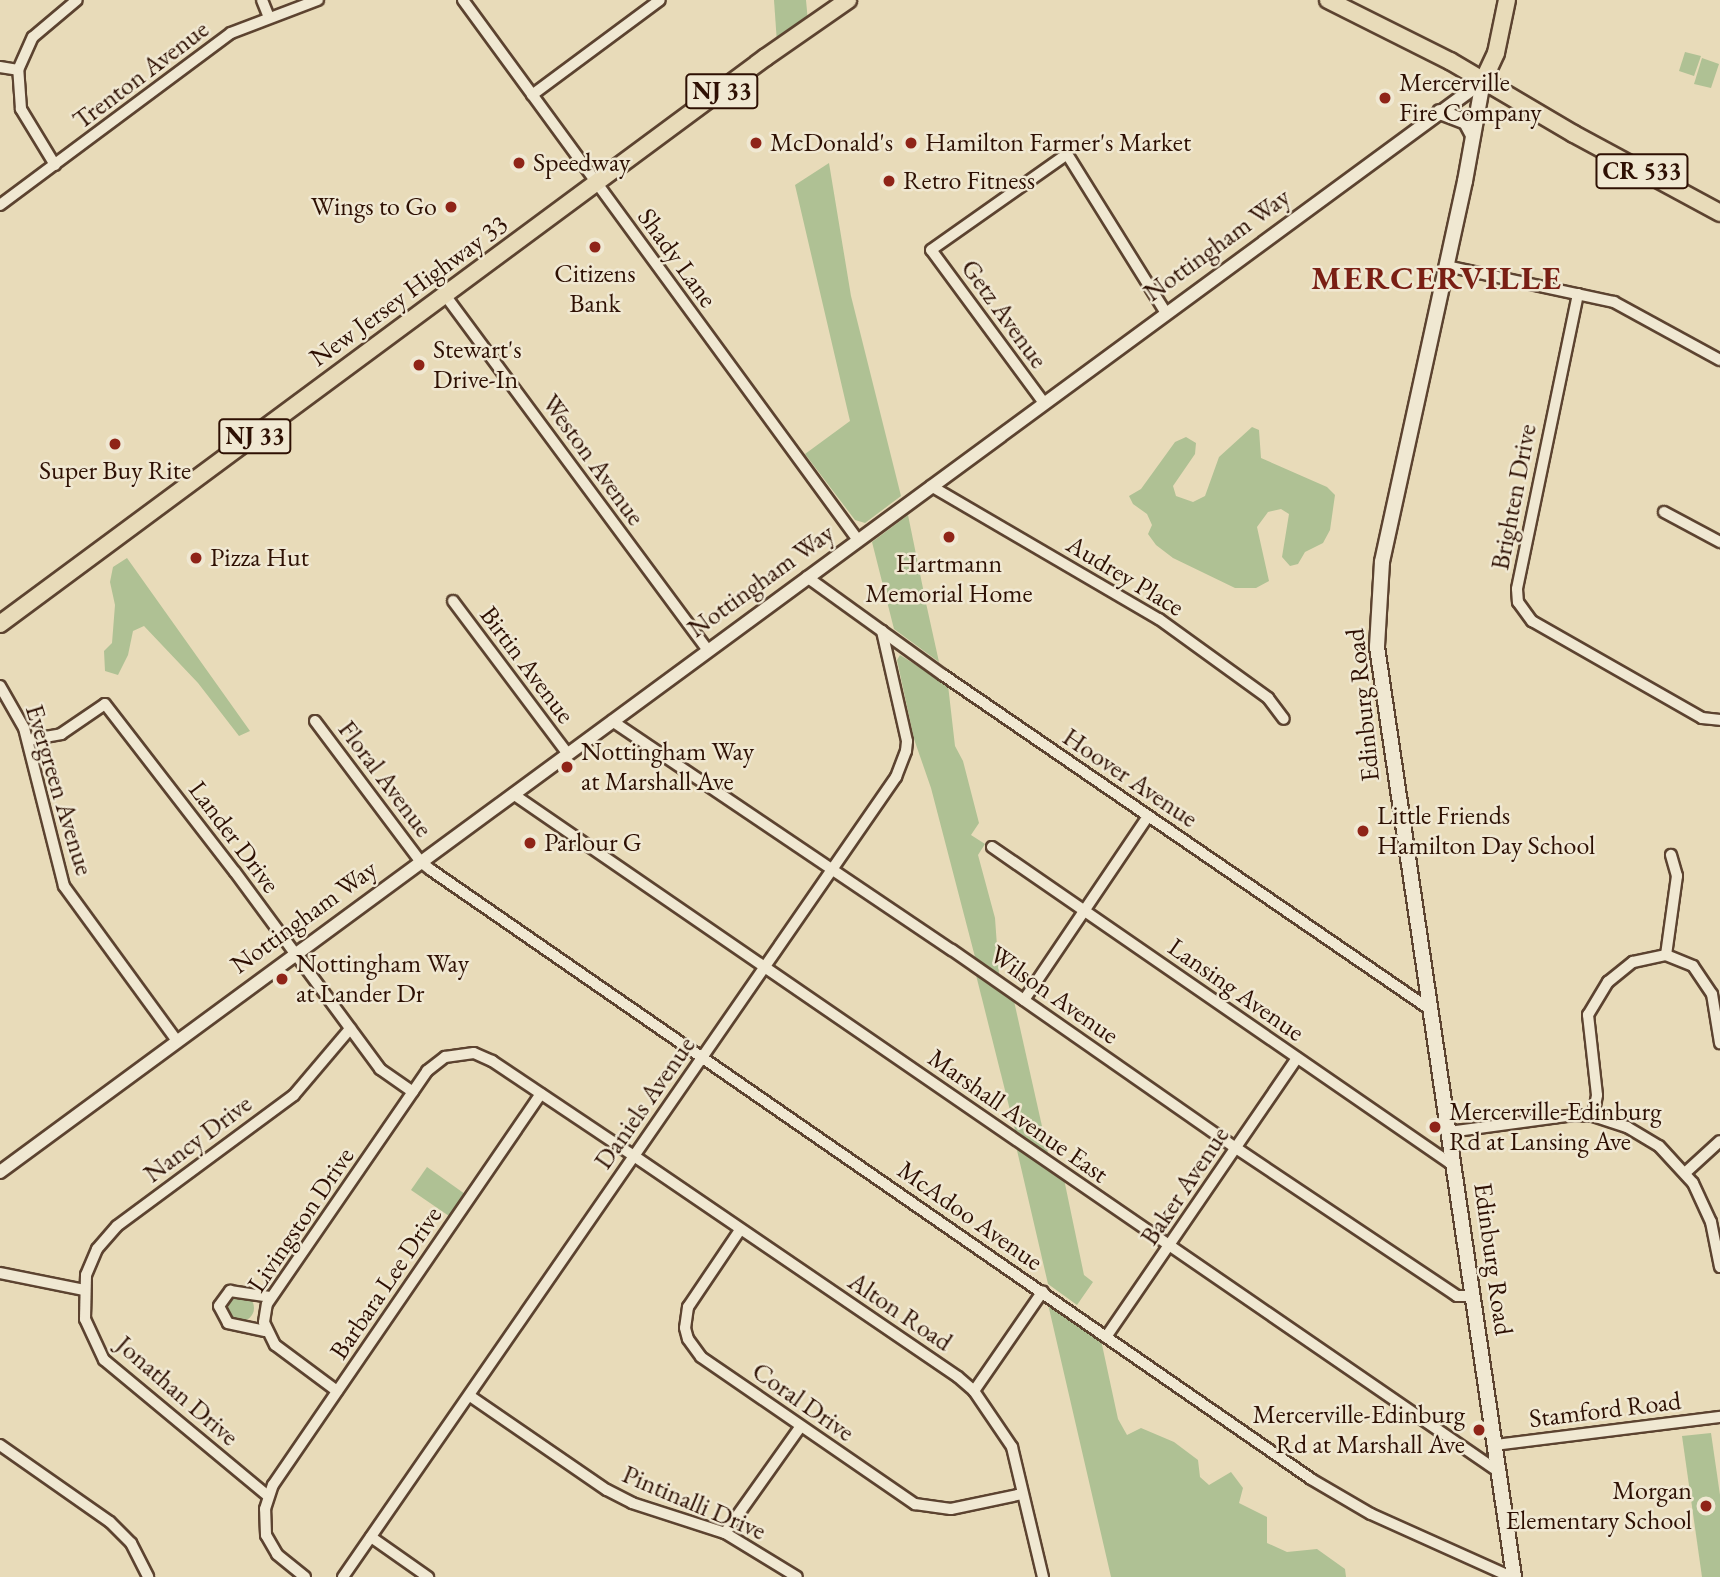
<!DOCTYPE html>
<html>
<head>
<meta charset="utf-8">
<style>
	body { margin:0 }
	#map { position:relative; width:1720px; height:1577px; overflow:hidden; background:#e8dbb9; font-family:"EB Garamond",serif }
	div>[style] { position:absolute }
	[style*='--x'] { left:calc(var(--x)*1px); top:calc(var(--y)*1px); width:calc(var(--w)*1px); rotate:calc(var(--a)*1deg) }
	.green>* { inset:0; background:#afc194 }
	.round { border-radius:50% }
	.roads { filter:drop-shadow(2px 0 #5c4330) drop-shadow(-2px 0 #5c4330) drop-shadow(0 2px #5c4330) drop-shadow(0 -2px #5c4330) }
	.minor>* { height:10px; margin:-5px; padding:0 5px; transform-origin:5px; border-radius:5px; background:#f0e8d2 }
	.tertiary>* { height:12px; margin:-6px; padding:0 6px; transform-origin:6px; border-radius:6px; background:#f0e8d2 }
	.secondary>* { height:14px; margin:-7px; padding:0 7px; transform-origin:7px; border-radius:7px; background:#f0e8d2 }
	.primary>* { height:16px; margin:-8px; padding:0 8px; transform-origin:8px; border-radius:8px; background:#e8dbb9 }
	.dots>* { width:19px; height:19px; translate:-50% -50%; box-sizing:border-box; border:4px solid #f0e8d2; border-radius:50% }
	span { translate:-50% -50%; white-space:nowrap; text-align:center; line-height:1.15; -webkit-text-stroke:5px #f0e8d2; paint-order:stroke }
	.shield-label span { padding:2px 5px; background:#f0e8d2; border:2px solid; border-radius:5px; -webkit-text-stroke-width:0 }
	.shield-label { font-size:24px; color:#2e1003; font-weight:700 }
	.street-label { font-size:26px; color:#2e1003 }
	.poi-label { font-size:26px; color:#2e1003 }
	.left { translate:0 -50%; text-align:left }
	.right { translate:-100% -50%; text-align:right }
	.district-label { font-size:33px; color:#7a1f14; font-weight:700; letter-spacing:2px }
</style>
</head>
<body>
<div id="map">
	<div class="green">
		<div style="clip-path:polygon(774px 0,806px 0,808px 22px,777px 43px)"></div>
		<div style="clip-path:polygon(1685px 52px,1701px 56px,1694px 76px,1679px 71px)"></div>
		<div style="clip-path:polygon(1702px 58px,1719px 64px,1711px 88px,1694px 84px)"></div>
		<div style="clip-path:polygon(829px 163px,851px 296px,901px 496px,865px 523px,855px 520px,805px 454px,850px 421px,795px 185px)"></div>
		<div style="clip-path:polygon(1252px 427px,1259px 430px,1261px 458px,1327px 487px,1335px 495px,1330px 530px,1323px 543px,1305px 552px,1298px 564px,1290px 566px,1282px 557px,1289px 514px,1281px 509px,1268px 512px,1257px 527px,1269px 581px,1256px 588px,1235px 588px,1173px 558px,1156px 545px,1148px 534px,1152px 525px,1147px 514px,1133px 504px,1129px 496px,1141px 489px,1175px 442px,1186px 437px,1196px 443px,1195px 454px,1173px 486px,1176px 496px,1193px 502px,1205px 496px,1219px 457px)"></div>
		<div style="clip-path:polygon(908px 515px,926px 603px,939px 662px,894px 629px,872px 542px)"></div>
		<div style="clip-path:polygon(127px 558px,250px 731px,239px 736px,198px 683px,144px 626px,133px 631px,128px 655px,118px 675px,105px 671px,104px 651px,112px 643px,115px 605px,110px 582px,113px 567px)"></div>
		<div style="clip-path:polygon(900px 655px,948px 685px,955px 746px,963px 761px,979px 823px,971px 835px,985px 844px,978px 855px,995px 918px,999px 974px,975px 957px,931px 788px,914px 739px,897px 660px)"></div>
		<div style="clip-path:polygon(976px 975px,1014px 1001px,1048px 1153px,1015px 1130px)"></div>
		<div style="clip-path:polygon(1016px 1146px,1064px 1179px,1084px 1275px,1093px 1282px,1077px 1305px,1048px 1284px)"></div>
		<div style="clip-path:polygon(427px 1167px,465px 1194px,449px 1216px,411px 1190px)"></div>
		<div class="round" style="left:228px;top:1295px;width:26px;height:26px"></div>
		<div style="clip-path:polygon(1048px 1304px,1101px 1340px,1118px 1419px,1127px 1435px,1141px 1428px,1174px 1442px,1198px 1460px,1200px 1477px,1209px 1485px,1231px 1472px,1243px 1488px,1239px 1503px,1267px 1517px,1267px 1543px,1287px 1552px,1317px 1549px,1345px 1569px,1346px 1577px,1111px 1577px)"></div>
		<div style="clip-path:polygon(1711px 1433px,1720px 1495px,1720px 1577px,1702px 1577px,1682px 1436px)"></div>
	</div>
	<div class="roads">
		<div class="minor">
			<div style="--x:262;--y:0;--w:18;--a:68"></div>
			<div style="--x:463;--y:0;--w:669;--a:53.82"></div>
			<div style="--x:0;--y:67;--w:18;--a:9"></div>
			<div style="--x:532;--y:95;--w:159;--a:-36.6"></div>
			<div style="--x:55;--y:165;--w:66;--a:-121.3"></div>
			<div style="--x:21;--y:109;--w:39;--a:-94"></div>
			<div style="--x:18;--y:70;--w:36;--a:-66"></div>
			<div style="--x:33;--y:37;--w:57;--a:-40.1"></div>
			<div style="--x:0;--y:205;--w:288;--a:-36.7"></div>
			<div style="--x:231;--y:33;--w:93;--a:-20.8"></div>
			<div style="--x:1446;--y:266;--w:172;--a:12.1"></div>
			<div style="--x:1614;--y:302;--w:121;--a:28.7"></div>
			<div style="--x:1578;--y:294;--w:301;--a:101.7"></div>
			<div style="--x:1517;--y:589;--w:13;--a:86"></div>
			<div style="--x:1518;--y:602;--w:24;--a:54"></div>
			<div style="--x:1532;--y:621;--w:196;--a:29.7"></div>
			<div style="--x:1702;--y:718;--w:18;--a:6"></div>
			<div style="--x:445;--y:295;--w:442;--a:53.5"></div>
			<div style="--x:1044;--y:403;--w:190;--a:-126.4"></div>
			<div style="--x:931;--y:250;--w:166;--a:-35.2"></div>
			<div style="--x:1067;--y:154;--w:187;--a:58.1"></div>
			<div style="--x:931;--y:486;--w:264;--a:30.3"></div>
			<div style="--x:1159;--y:619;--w:135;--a:35.9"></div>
			<div style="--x:1268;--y:698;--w:26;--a:53"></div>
			<div style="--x:1664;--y:512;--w:64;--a:28.2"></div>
			<div style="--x:807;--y:577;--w:168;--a:35.8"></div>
			<div style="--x:943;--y:675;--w:592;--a:34.47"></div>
			<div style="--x:453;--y:601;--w:191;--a:53.1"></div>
			<div style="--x:0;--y:686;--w:48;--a:60.3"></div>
			<div style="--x:24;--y:728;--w:163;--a:75.8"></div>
			<div style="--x:64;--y:886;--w:192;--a:53.9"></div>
			<div style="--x:315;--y:721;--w:176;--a:53.1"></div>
			<div style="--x:421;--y:862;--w:13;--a:39"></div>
			<div style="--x:431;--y:870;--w:1070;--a:34.68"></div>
			<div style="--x:1311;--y:1479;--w:69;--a:30.3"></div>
			<div style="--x:1371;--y:1514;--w:154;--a:24.2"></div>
			<div style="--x:612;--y:721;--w:410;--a:34"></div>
			<div style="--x:952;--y:950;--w:346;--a:34.9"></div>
			<div style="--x:1236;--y:1148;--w:266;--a:33.8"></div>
			<div style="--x:1457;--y:1296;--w:17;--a:0"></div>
			<div style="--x:28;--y:740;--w:34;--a:-10"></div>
			<div style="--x:61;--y:734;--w:53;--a:-34.3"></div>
			<div style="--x:105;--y:704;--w:212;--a:52.3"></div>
			<div style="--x:235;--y:872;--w:245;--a:53.6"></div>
			<div style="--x:380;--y:1069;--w:40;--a:34.9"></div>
			<div style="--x:513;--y:794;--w:1197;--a:34.51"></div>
			<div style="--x:992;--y:847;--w:561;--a:34.62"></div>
			<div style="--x:1666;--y:955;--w:80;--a:-82.1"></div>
			<div style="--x:1677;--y:876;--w:22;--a:-106"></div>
			<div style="--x:1024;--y:1000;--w:222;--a:-56"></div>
			<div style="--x:1593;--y:1116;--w:21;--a:-79"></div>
			<div style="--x:1597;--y:1095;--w:81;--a:-96.4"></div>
			<div style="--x:1588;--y:1015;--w:39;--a:-59"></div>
			<div style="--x:1608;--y:982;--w:32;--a:-39"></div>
			<div style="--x:1633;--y:962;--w:34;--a:-12"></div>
			<div style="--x:1666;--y:955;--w:29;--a:22"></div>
			<div style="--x:1693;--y:966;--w:34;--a:56"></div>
			<div style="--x:1712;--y:994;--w:50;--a:80.7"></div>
			<div style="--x:1449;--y:1132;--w:126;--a:-7.7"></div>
			<div style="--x:1574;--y:1115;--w:19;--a:3"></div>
			<div style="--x:1593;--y:1116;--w:36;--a:18"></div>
			<div style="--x:1627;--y:1127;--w:37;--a:31"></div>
			<div style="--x:1659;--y:1146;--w:50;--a:47.4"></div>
			<div style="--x:1693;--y:1183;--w:43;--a:65.2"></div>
			<div style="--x:1711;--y:1222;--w:46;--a:78.7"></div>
			<div style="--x:1685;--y:1173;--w:47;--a:-42.4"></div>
			<div style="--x:740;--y:1230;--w:93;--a:124"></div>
			<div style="--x:688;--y:1307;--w:21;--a:98"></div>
			<div style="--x:685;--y:1328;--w:11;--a:75"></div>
			<div style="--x:688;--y:1339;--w:22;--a:54"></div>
			<div style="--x:701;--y:1357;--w:260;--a:34.5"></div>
			<div style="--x:915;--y:1504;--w:36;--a:8"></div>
			<div style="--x:951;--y:1509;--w:73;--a:-11.9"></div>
			<div style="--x:0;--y:1273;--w:86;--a:11.4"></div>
			<div style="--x:265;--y:1331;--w:38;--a:-168"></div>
			<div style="--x:228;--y:1323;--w:19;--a:-118"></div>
			<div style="--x:219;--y:1306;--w:19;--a:-54"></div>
			<div style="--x:230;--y:1291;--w:40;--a:8.5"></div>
			<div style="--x:1106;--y:1337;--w:338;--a:-55.6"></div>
			<div style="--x:337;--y:1391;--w:77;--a:-143.4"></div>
			<div style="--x:275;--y:1345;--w:25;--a:-116"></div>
			<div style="--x:264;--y:1322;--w:18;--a:-81"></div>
			<div style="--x:267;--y:1304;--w:283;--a:-55.5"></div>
			<div style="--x:427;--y:1071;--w:23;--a:-38"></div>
			<div style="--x:445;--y:1057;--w:29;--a:-8"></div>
			<div style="--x:474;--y:1053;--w:20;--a:24"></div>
			<div style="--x:492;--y:1061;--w:171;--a:33.8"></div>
			<div style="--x:634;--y:1156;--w:392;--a:34.3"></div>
			<div style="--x:958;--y:1377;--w:21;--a:41"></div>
			<div style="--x:974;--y:1391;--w:68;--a:55.8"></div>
			<div style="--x:1012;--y:1447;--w:134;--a:76.6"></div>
			<div style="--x:974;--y:1391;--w:121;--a:-55.4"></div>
			<div style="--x:470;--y:1396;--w:166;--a:34.5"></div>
			<div style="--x:607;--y:1490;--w:28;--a:27"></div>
			<div style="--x:632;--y:1503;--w:98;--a:17.9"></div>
			<div style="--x:725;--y:1533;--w:84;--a:31.4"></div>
			<div style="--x:0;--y:1445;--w:134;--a:35"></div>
			<div style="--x:110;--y:1522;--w:30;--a:45"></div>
			<div style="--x:131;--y:1543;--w:38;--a:63"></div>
			<div style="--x:1495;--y:1445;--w:227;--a:-7.1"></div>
			<div style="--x:268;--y:1496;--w:213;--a:-140.3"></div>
			<div style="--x:104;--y:1360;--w:45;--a:-114.9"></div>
			<div style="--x:85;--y:1319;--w:44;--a:-88.7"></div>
			<div style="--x:86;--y:1275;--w:28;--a:-67"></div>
			<div style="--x:97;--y:1249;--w:30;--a:-49"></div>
			<div style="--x:117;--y:1226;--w:220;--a:-36.5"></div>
			<div style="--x:294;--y:1095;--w:87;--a:-49.7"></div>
			<div style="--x:725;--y:1533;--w:131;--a:-54.6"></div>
			<div style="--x:371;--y:1537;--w:70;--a:35.1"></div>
			<div style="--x:305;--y:1577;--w:36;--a:-141"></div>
			<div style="--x:277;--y:1554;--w:22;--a:-120"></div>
			<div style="--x:266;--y:1535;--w:26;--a:-92"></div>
			<div style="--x:265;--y:1509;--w:25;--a:-72"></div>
			<div style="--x:273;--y:1485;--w:474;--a:-55.6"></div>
			<div style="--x:343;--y:1577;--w:973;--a:-55.35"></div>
			<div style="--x:896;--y:777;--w:28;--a:-69"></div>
			<div style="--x:906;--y:751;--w:10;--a:-84"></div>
			<div style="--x:907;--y:741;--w:113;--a:-102.8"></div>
		</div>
		<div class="tertiary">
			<div style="--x:0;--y:1172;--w:1841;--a:-36.34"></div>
		</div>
		<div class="secondary">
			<div style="--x:1483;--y:81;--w:102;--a:100.2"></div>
			<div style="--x:1465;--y:181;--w:390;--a:102.3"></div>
			<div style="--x:1382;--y:562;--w:85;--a:93.4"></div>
			<div style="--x:1377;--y:647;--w:940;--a:81.62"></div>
			<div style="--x:1440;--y:112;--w:28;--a:21"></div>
			<div style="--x:1466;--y:122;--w:15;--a:62"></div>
		</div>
		<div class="primary">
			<div style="--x:1328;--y:0;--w:136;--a:26.6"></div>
			<div style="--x:1450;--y:61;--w:144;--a:30.5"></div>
			<div style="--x:1574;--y:134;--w:166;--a:28.4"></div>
			<div style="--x:1483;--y:81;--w:31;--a:-65"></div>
			<div style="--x:1496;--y:53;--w:54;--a:-78.3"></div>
			<div style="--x:0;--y:624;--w:953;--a:-36.51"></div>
			<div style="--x:766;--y:57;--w:100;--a:-34.8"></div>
		</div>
	</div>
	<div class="dots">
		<div style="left:1385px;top:98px;background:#8f2418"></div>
		<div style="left:756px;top:143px;background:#8f2418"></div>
		<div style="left:911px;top:143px;background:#8f2418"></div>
		<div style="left:519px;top:163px;background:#8f2418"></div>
		<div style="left:889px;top:181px;background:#8f2418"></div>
		<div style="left:451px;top:207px;background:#8f2418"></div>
		<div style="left:595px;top:247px;background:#8f2418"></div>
		<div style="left:419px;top:365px;background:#8f2418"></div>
		<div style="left:115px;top:444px;background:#8f2418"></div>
		<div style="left:949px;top:537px;background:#8f2418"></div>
		<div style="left:196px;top:558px;background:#8f2418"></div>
		<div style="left:567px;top:767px;background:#8f2418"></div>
		<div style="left:1363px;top:831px;background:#8f2418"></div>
		<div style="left:530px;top:843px;background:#8f2418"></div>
		<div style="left:282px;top:979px;background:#8f2418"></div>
		<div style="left:1435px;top:1127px;background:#8f2418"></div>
		<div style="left:1479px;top:1430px;background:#8f2418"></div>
		<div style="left:1706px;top:1506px;background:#8f2418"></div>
	</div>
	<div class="shield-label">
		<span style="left:722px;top:91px">NJ 33</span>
		<span style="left:1642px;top:171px">CR 533</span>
		<span style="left:255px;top:436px">NJ 33</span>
	</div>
	<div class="street-label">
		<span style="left:141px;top:75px;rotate:-37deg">Trenton Avenue</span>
		<span style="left:1217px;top:245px;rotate:-36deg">Nottingham Way</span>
		<span style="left:677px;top:258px;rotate:54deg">Shady Lane</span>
		<span style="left:409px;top:291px;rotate:-36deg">New Jersey Highway 33</span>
		<span style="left:1004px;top:314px;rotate:54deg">Getz Avenue</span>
		<span style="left:593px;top:460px;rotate:54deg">Weston Avenue</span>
		<span style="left:1514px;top:497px;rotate:-79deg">Brighten Drive</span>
		<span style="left:1125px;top:576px;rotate:31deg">Audrey Place</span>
		<span style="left:761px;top:581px;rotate:-36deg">Nottingham Way</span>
		<span style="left:527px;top:665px;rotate:53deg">Birtin Avenue</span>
		<span style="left:1363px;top:705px;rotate:-96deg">Edinburg Road</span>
		<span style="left:1130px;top:778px;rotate:34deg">Hoover Avenue</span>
		<span style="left:385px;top:779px;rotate:53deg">Floral Avenue</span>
		<span style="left:59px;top:790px;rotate:73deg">Evergreen Avenue</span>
		<span style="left:234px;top:837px;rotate:53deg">Lander Drive</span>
		<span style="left:304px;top:917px;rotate:-36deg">Nottingham Way</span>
		<span style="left:1236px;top:990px;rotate:35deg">Lansing Avenue</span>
		<span style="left:1054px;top:995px;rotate:35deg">Wilson Avenue</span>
		<span style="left:645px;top:1103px;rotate:-55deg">Daniels Avenue</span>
		<span style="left:1018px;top:1116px;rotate:35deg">Marshall Avenue East</span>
		<span style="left:198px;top:1139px;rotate:-37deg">Nancy Drive</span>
		<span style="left:1185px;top:1186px;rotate:-56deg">Baker Avenue</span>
		<span style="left:970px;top:1216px;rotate:35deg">McAdoo Avenue</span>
		<span style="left:301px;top:1220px;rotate:-56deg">Livingston Drive</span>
		<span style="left:1493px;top:1259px;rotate:82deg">Edinburg Road</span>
		<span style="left:386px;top:1283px;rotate:-56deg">Barbara Lee Drive</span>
		<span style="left:900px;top:1312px;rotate:34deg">Alton Road</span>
		<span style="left:177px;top:1391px;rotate:41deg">Jonathan Drive</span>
		<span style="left:803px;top:1402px;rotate:35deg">Coral Drive</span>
		<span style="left:1605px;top:1410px;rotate:-7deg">Stamford Road</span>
		<span style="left:694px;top:1503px;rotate:23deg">Pintinalli Drive</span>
	</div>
	<div class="poi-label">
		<span class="left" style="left:1399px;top:98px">Mercerville<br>Fire Company</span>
		<span class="left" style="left:770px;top:143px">McDonald's</span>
		<span class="left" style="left:925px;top:143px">Hamilton Farmer's Market</span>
		<span class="left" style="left:533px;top:163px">Speedway</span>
		<span class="left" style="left:903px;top:181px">Retro Fitness</span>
		<span class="right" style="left:437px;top:207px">Wings to Go</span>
		<span style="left:595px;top:289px">Citizens<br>Bank</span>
		<span class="left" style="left:433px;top:365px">Stewart's<br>Drive-In</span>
		<span style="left:115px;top:471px">Super Buy Rite</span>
		<span class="left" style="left:210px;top:558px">Pizza Hut</span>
		<span style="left:949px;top:579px">Hartmann<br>Memorial Home</span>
		<span class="left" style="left:581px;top:767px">Nottingham Way<br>at Marshall Ave</span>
		<span class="left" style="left:1377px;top:831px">Little Friends<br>Hamilton Day School</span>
		<span class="left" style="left:544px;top:843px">Parlour G</span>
		<span class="left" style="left:296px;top:979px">Nottingham Way<br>at Lander Dr</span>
		<span class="left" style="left:1449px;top:1127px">Mercerville-Edinburg<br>Rd at Lansing Ave</span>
		<span class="right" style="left:1465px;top:1430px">Mercerville-Edinburg<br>Rd at Marshall Ave</span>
		<span class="right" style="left:1692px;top:1506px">Morgan<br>Elementary School</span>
	</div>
	<div class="district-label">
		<span style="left:1437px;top:278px">MERCERVILLE</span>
	</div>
</div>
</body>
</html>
